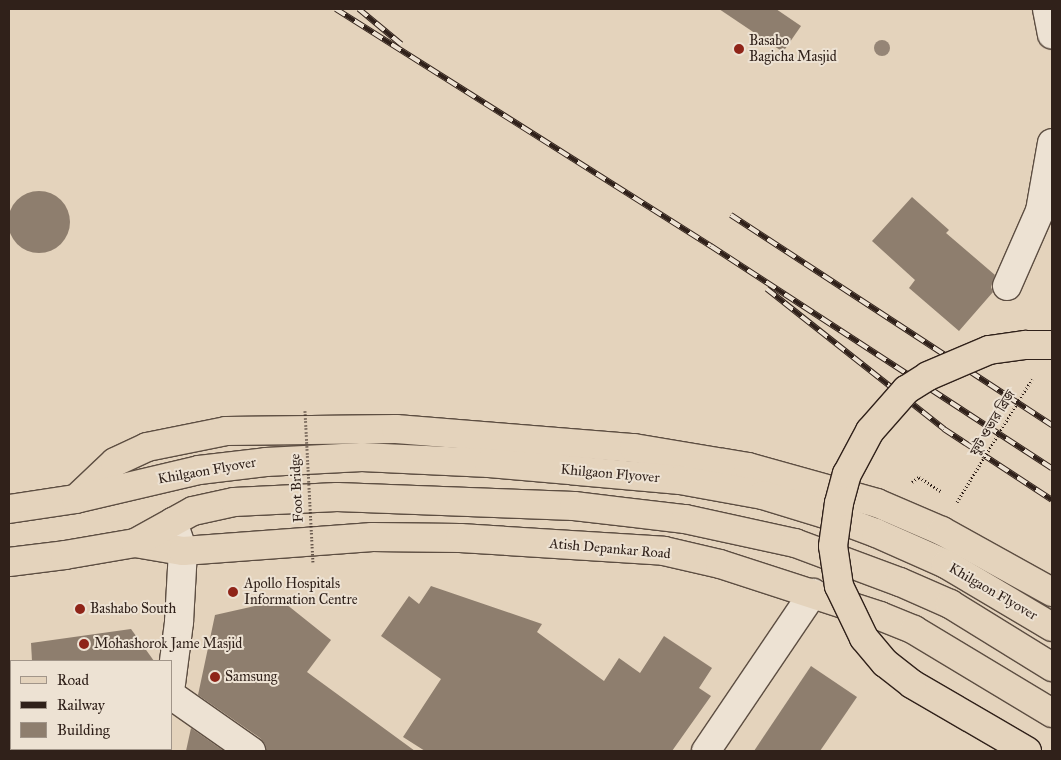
<!DOCTYPE html>
<html>
<head>
<meta charset="utf-8">
<style>
	body { margin:0 }
	#map { position:relative; width:1061px; height:760px; overflow:hidden; background:#e4d3bc; font-family:"IM FELL Great Primer","Noto Serif Bengali",serif }
	div>[style] { position:absolute }
	[style*='--x'] { left:calc(var(--x)*1px); top:calc(var(--y)*1px); width:calc(var(--w)*1px); rotate:calc(var(--a)*1deg) }
	.building>* { inset:0; background:#8e7e6e }
	.round { border-radius:50% }
	.path>* { height:3px; margin-top:-1.5px; transform-origin:0; background:repeating-linear-gradient(90deg,#30211a 0 1px,transparent 0 3.5px) }
	.roads { filter:drop-shadow(1px 0 #5d4e42) drop-shadow(-1px 0 #5d4e42) drop-shadow(0 1px #5d4e42) drop-shadow(0 -1px #5d4e42) }
	.minor>* { height:28px; margin:-14px; padding:0 14px; transform-origin:14px; border-radius:14px; background:#ede2d3 }
	.tertiary>* { height:28px; margin:-14px; padding:0 14px; transform-origin:14px; border-radius:14px; background:#ede2d3 }
	.primary>* { height:28px; margin:-14px; padding:0 14px; transform-origin:14px; border-radius:14px; background:#e4d3bc }
	.rail>* { height:5.5px; margin-top:-2.75px; transform-origin:0; background:repeating-linear-gradient(90deg,#ede2d3 0 11px,#30211a 0 22px); box-sizing:border-box; border-block:1px solid #30211a }
	.path-bridge>* { height:3px; margin-top:-1.5px; transform-origin:0; background:repeating-linear-gradient(90deg,#30211a 0 1px,transparent 0 3.5px) }
	.bridges { filter:drop-shadow(1px 0 #30211a) drop-shadow(-1px 0 #30211a) drop-shadow(0 1px #30211a) drop-shadow(0 -1px #30211a) }
	.primary-bridge>* { height:28px; margin:-14px; padding:0 14px; transform-origin:14px; border-radius:14px; background:#e4d3bc }
	.trees>* { width:16px; height:16px; margin:-8px; border-radius:50%; background:#958576 }
	.dots>* { width:14px; height:14px; translate:-50% -50%; box-sizing:border-box; border:2px solid #ede2d3; border-radius:50% }
	span { translate:-50% -50%; white-space:nowrap; text-align:center; line-height:1.15; -webkit-text-stroke:4px #ede2d3; paint-order:stroke }
	.poi-label { font-size:14px; color:#30211a }
	.left { translate:0 -50%; text-align:left }
	.street-label { font-size:14px; color:#30211a }
	.frame { position:absolute; inset:0; border:10px solid #30211a; pointer-events:none }
	.legend { position:absolute; left:10px; top:660px; width:162px; height:90px; box-sizing:border-box; background:#ede2d3; border:1px solid #a19589; margin:0; padding:6px 9px; list-style:none; font-size:15px; color:#30211a }
	.legend li { display:flex; align-items:center; gap:10px; height:25px }
	.legend b { width:25px; border:1px solid #a19589 }
</style>
</head>
<body>
<div id="map">
	<div class="building">
		<div style="clip-path:polygon(719px 9px,776px 9px,801px 26px,783px 52px)"></div>
		<div class="round" style="left:8px;top:191px;width:62px;height:62px"></div>
		<div style="clip-path:polygon(912px 197px,949px 230px,946px 233px,995px 275px,991px 287px,993px 292px,959px 331px,909px 288px,915px 280px,872px 241px)"></div>
		<div style="clip-path:polygon(431px 586px,542px 624px,537px 632px,604px 681px,619px 658px,640px 673px,664px 636px,712px 668px,699px 688px,711px 696px,672px 751px,425px 751px,403px 737px,441px 679px,381px 636px,409px 596px,419px 604px)"></div>
		<div style="clip-path:polygon(281px 600px,331px 640px,307px 672px,415px 751px,266px 751px,265px 744px,260px 738px,198px 695px,215px 615px)"></div>
		<div style="clip-path:polygon(131px 629px,154px 661px,32px 661px,31px 643px)"></div>
		<div style="clip-path:polygon(811px 666px,857px 697px,820px 751px,754px 751px)"></div>
		<div style="clip-path:polygon(191px 728px,224px 751px,186px 751px)"></div>
	</div>
	<div class="path">
		<div style="--x:912;--y:482;--w:9;--a:-36"></div>
		<div style="--x:919;--y:477;--w:27;--a:33"></div>
	</div>
	<div class="roads">
		<div class="minor">
			<div style="--x:1047;--y:9;--w:26;--a:79"></div>
			<div style="--x:1007;--y:286;--w:82;--a:-66.3"></div>
			<div style="--x:1040;--y:211;--w:69;--a:-80"></div>
			<div style="--x:171;--y:695;--w:98;--a:35"></div>
			<div style="--x:706;--y:751;--w:191;--a:-55.9"></div>
		</div>
		<div class="tertiary">
			<div style="--x:171;--y:684;--w:63;--a:-82.6"></div>
			<div style="--x:179;--y:622;--w:71;--a:-86.8"></div>
			<div style="--x:183;--y:551;--w:31;--a:-109"></div>
			<div style="--x:146;--y:751;--w:2;--a:-63"></div>
		</div>
		<div class="primary">
			<div style="--x:77;--y:498;--w:52;--a:-43.5"></div>
			<div style="--x:115;--y:462;--w:35;--a:-25"></div>
			<div style="--x:147;--y:447;--w:81;--a:-11.4"></div>
			<div style="--x:226;--y:431;--w:170;--a:-0.7"></div>
			<div style="--x:396;--y:429;--w:239;--a:4.6"></div>
			<div style="--x:634;--y:448;--w:116;--a:9.5"></div>
			<div style="--x:748;--y:467;--w:134;--a:15.6"></div>
			<div style="--x:877;--y:503;--w:71;--a:23.3"></div>
			<div style="--x:942;--y:531;--w:126;--a:29"></div>
			<div style="--x:9;--y:509;--w:68;--a:-8.5"></div>
			<div style="--x:76;--y:499;--w:126;--a:-13.3"></div>
			<div style="--x:199;--y:470;--w:67;--a:-6.8"></div>
			<div style="--x:266;--y:462;--w:96;--a:-3"></div>
			<div style="--x:362;--y:457;--w:127;--a:2.7"></div>
			<div style="--x:489;--y:463;--w:192;--a:5.1"></div>
			<div style="--x:680;--y:480;--w:84;--a:10.2"></div>
			<div style="--x:763;--y:495;--w:65;--a:17"></div>
			<div style="--x:825;--y:514;--w:54;--a:20.4"></div>
			<div style="--x:876;--y:533;--w:77;--a:23.9"></div>
			<div style="--x:946;--y:564;--w:123;--a:30.7"></div>
			<div style="--x:135;--y:543;--w:49;--a:9.5"></div>
			<div style="--x:183;--y:551;--w:190;--a:-4.2"></div>
			<div style="--x:372;--y:537;--w:88;--a:0.7"></div>
			<div style="--x:460;--y:538;--w:204;--a:3.6"></div>
			<div style="--x:664;--y:551;--w:57;--a:13.1"></div>
			<div style="--x:720;--y:564;--w:168;--a:18"></div>
			<div style="--x:880;--y:616;--w:37;--a:22"></div>
			<div style="--x:914;--y:630;--w:161;--a:31"></div>
			<div style="--x:9;--y:562;--w:56;--a:-7.1"></div>
			<div style="--x:65;--y:555;--w:71;--a:-9.7"></div>
			<div style="--x:135;--y:543;--w:66;--a:-28.9"></div>
			<div style="--x:193;--y:511;--w:42;--a:-12.4"></div>
			<div style="--x:234;--y:502;--w:103;--a:-2.8"></div>
			<div style="--x:337;--y:497;--w:237;--a:2.2"></div>
			<div style="--x:574;--y:506;--w:112;--a:6.7"></div>
			<div style="--x:685;--y:519;--w:113;--a:12.3"></div>
			<div style="--x:795;--y:543;--w:112;--a:20.4"></div>
			<div style="--x:900;--y:582;--w:55;--a:23.7"></div>
			<div style="--x:950;--y:604;--w:120;--a:31.7"></div>
		</div>
	</div>
	<div class="rail">
		<div style="--x:336;--y:9;--w:444;--a:32.3"></div>
		<div style="--x:711;--y:246;--w:407;--a:33.1"></div>
		<div style="--x:359;--y:9;--w:55;--a:39.8"></div>
		<div style="--x:731;--y:215;--w:384;--a:33.2"></div>
		<div style="--x:767;--y:289;--w:226;--a:38.3"></div>
		<div style="--x:944;--y:429;--w:129;--a:33.3"></div>
	</div>
	<div class="path-bridge">
		<div style="--x:305;--y:411;--w:153;--a:87"></div>
		<div style="--x:957;--y:502;--w:144;--a:-58.6"></div>
	</div>
	<div class="bridges">
		<div class="primary-bridge">
			<div style="--x:1027;--y:751;--w:133;--a:-149.8"></div>
			<div style="--x:912;--y:684;--w:34;--a:-142"></div>
			<div style="--x:885;--y:663;--w:33;--a:-130"></div>
			<div style="--x:864;--y:638;--w:58;--a:-115.7"></div>
			<div style="--x:839;--y:586;--w:40;--a:-98.5"></div>
			<div style="--x:833;--y:546;--w:43;--a:-82.1"></div>
			<div style="--x:839;--y:503;--w:30;--a:-75"></div>
			<div style="--x:847;--y:474;--w:49;--a:-61.9"></div>
			<div style="--x:870;--y:431;--w:55;--a:-48.7"></div>
			<div style="--x:906;--y:390;--w:26;--a:-32"></div>
			<div style="--x:928;--y:376;--w:66;--a:-23.1"></div>
			<div style="--x:989;--y:350;--w:37;--a:-8"></div>
			<div style="--x:1026;--y:345;--w:26;--a:0"></div>
		</div>
	</div>
	<div class="trees">
		<div style="left:882px;top:48px"></div>
	</div>
	<div class="dots">
		<div style="left:739px;top:49px;background:#8f2418"></div>
		<div style="left:233px;top:592px;background:#8f2418"></div>
		<div style="left:80px;top:609px;background:#8f2418"></div>
		<div style="left:84px;top:644px;background:#8f2418"></div>
		<div style="left:215px;top:677px;background:#8f2418"></div>
	</div>
	<div class="poi-label">
		<span class="left" style="left:749px;top:49px">Basabo<br>Bagicha Masjid</span>
		<span class="left" style="left:244px;top:592px">Apollo Hospitals<br>Information Centre</span>
		<span class="left" style="left:90px;top:609px">Bashabo South</span>
		<span class="left" style="left:94px;top:644px">Mohashorok Jame Masjid</span>
		<span class="left" style="left:225px;top:677px">Samsung</span>
	</div>
	<div class="street-label">
		<span style="left:993px;top:423px;rotate:-59deg">ফুট ওভার ব্রিজ</span>
		<span style="left:207px;top:471px;rotate:-10deg">Khilgaon Flyover</span>
		<span style="left:610px;top:474px;rotate:5deg">Khilgaon Flyover</span>
		<span style="left:297px;top:488px;rotate:-93deg">Foot Bridge</span>
		<span style="left:610px;top:549px;rotate:5deg">Atish Depankar Road</span>
		<span style="left:993px;top:592px;rotate:30deg">Khilgaon Flyover</span>
	</div>
	<div class="frame"></div>
	<ul class="legend">
	<li><b style="height:6px;background:#e4d3bc"></b>Road</li>
	<li><b style="height:6px;background:#30211a"></b>Railway</li>
	<li><b style="height:14px;background:#8e7e6e"></b>Building</li>
	</ul>
</div>
</body>
</html>
